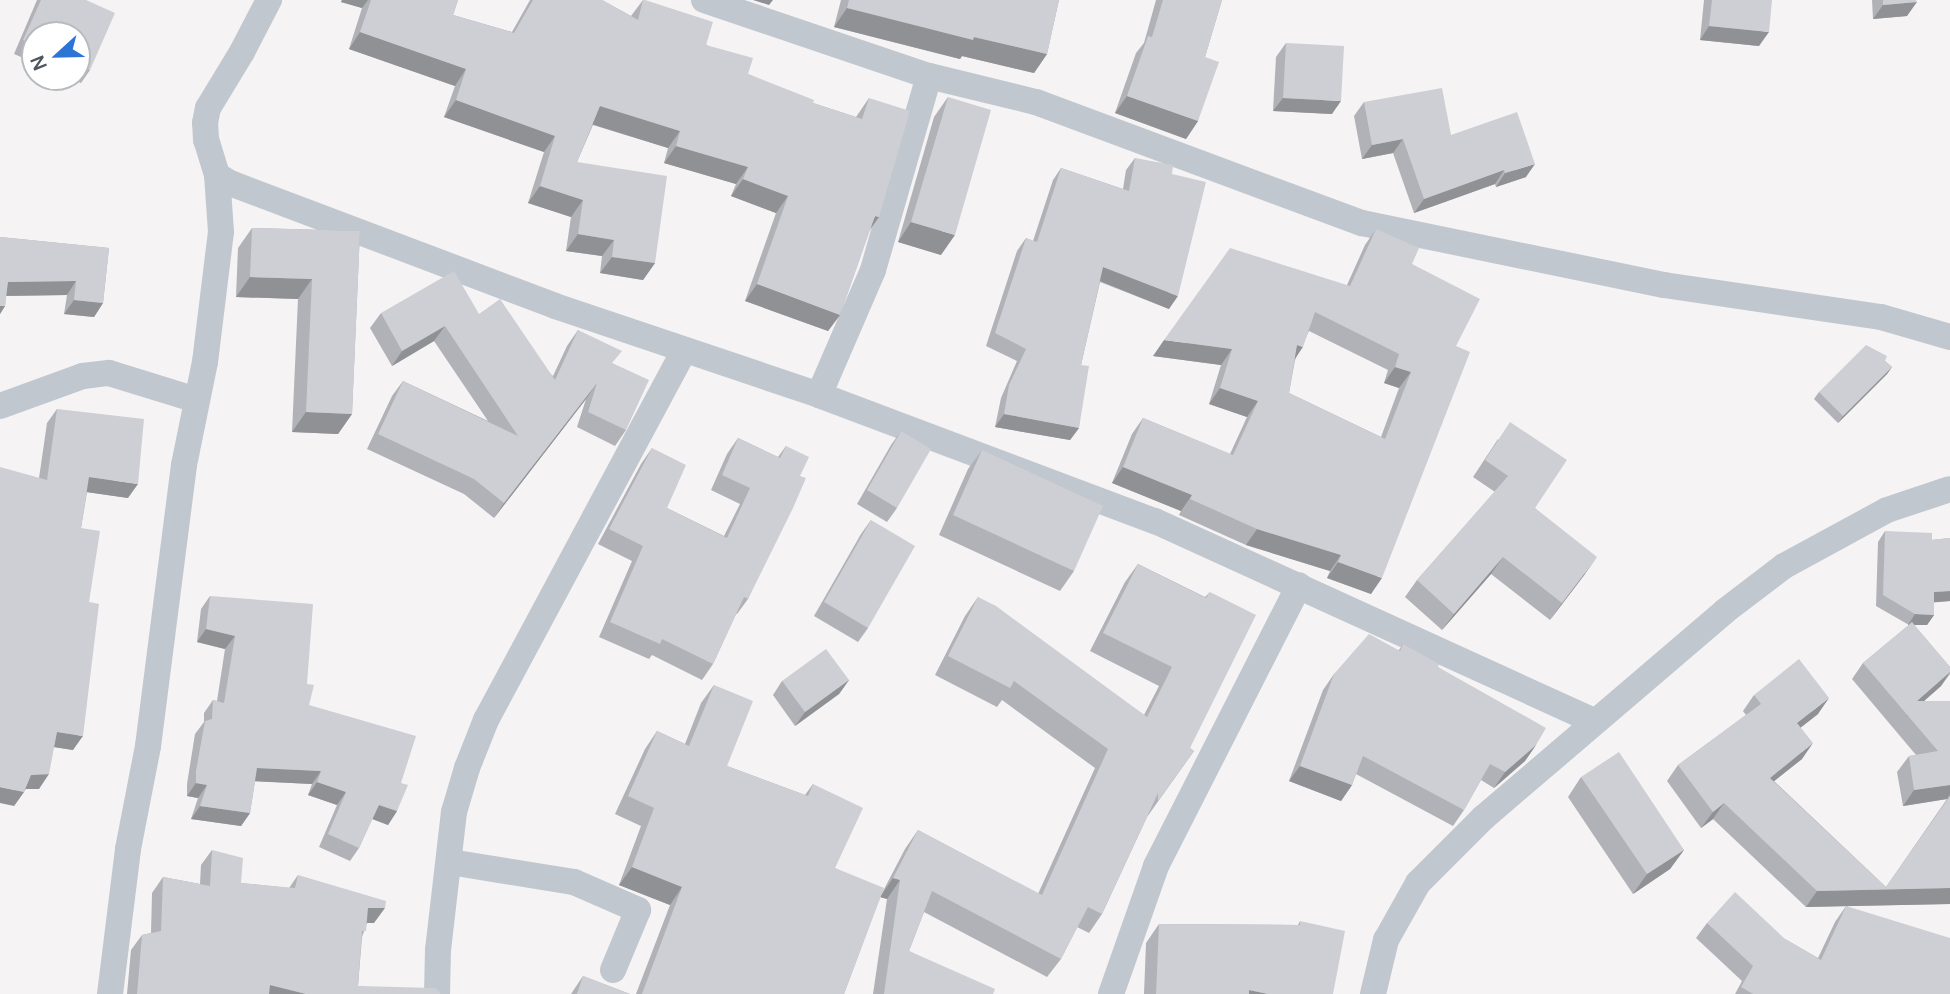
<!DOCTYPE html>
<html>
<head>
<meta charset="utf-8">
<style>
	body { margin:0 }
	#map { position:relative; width:1950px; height:994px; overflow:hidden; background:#f5f3f3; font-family:Manrope,sans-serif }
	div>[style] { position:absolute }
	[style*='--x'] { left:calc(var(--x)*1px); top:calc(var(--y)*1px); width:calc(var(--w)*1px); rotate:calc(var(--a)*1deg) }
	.minor>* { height:26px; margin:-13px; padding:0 13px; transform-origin:13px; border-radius:13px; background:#c0c7ce }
	.wall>* { inset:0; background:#b0b2b7 }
	.shaded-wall>* { inset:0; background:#909195 }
	.building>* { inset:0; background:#cdcfd5 }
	span { translate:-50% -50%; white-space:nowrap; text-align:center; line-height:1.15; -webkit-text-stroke:5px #fff; paint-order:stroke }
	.north { position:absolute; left:21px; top:21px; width:70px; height:70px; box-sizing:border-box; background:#fff; border:2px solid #b7bbbf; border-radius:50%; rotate:248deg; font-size:19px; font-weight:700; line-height:28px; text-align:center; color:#4c565f }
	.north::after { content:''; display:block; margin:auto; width:24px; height:32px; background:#2c74d6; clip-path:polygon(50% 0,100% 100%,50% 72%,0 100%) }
</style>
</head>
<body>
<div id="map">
	<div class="minor">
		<div style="--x:704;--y:0;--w:237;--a:18.7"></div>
		<div style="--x:929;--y:76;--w:110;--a:13.7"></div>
		<div style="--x:1036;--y:102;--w:348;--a:20.4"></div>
		<div style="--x:1362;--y:223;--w:308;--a:11.6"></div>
		<div style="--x:1664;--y:285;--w:219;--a:8.4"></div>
		<div style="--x:1881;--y:317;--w:72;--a:16.2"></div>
		<div style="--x:217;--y:175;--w:15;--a:32"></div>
		<div style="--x:230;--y:183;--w:347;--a:20.7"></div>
		<div style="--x:555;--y:306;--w:279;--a:18.6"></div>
		<div style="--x:819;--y:395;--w:359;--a:20.6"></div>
		<div style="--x:1155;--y:521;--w:482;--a:24.5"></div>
		<div style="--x:819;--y:395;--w:136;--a:-66.6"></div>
		<div style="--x:873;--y:270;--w:202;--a:-73.9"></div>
		<div style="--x:0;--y:406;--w:88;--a:-19.9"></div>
		<div style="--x:83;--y:376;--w:26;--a:-7"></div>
		<div style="--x:109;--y:373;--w:92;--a:17.1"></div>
		<div style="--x:450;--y:862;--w:126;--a:9.2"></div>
		<div style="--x:574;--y:882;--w:70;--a:23.6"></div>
		<div style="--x:638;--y:910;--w:65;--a:112.6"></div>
		<div style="--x:110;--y:994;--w:146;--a:-82.9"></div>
		<div style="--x:128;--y:849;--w:105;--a:-79"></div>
		<div style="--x:148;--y:746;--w:283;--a:-82.7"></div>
		<div style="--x:184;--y:465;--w:105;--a:-78.5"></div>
		<div style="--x:205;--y:362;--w:131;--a:-83"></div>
		<div style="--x:221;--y:232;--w:57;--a:-94"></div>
		<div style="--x:217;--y:175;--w:37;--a:-107"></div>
		<div style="--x:206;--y:140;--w:17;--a:-93"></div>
		<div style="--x:205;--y:123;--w:15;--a:-79"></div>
		<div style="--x:208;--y:108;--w:66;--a:-58.7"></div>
		<div style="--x:242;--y:52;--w:59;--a:-62.6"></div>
		<div style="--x:437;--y:994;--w:44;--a:-88.7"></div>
		<div style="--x:438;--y:950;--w:139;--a:-83.4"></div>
		<div style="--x:454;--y:812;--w:46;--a:-73.5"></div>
		<div style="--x:467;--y:768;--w:52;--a:-68.4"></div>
		<div style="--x:486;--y:720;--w:420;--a:-61.8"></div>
		<div style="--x:1111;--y:994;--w:136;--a:-70.6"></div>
		<div style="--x:1156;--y:866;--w:315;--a:-63"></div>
		<div style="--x:1373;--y:994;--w:56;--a:-76.5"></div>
		<div style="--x:1386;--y:940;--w:65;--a:-60.7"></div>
		<div style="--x:1418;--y:883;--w:92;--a:-45"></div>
		<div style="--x:1483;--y:818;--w:318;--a:-40.5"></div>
		<div style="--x:1725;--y:611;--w:74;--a:-37.3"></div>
		<div style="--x:1784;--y:566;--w:117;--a:-28.5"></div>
		<div style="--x:1887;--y:510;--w:66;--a:-18.4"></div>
	</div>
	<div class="wall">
		<div style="clip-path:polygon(37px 0,86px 0,90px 70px,81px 83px,66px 77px,77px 77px,77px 35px,35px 35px,35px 63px,14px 54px)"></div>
		<div style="clip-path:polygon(342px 0,458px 0,453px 15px,512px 32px,530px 0,602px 0,631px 16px,643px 0,748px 74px,813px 103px,856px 117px,869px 98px,870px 229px,840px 315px,828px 331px,745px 301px,776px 213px,731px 196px,736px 184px,664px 163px,668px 148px,593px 125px,577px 162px,655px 263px,643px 280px,600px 273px,602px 256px,566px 251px,571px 217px,528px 203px,544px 152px,444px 117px,455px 86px,349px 49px,362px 8px,341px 2px)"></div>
		<div style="clip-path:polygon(841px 0,1059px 0,1047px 54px,1034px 73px,962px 56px,960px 59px,834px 27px)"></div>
		<div style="clip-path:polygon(1156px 0,1222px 0,1205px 57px,1198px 121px,1186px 139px,1115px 113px,1136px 53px,1144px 43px)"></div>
		<div style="clip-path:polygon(1704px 0,1772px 0,1759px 46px,1700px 40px)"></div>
		<div style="clip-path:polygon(1872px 0,1916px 0,1907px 16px,1873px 19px)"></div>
		<div style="clip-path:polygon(1286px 43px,1332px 114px,1273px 111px,1276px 57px)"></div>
		<div style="clip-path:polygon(948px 97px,941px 255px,898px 242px,934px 117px)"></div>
		<div style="clip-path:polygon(1364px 102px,1451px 135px,1526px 177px,1496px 187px,1495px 184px,1414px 213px,1393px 153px,1362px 159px,1354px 116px)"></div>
		<div style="clip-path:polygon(1135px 158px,1172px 174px,1169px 309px,1100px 282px,1081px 365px,1079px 428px,1070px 440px,995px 427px,1001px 398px,1017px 361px,986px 346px,1017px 251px,1026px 238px,1033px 241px,1053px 180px,1061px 168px,1123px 189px,1126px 170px)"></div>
		<div style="clip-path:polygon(252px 228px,360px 231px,352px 414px,338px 434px,292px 432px,298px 299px,236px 297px,238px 248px)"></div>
		<div style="clip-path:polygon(evenodd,1376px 229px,1412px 264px,1456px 346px,1371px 594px,1327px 578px,1330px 571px,1246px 545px,1179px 515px,1181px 511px,1112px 483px,1132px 434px,1143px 418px,1230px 454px,1247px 417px,1209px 404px,1221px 365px,1153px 356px,1347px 285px,1365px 245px,1376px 229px,1309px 331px,1388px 370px,1384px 383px,1399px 388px,1381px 437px,1289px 393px,1295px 360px,1309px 331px)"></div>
		<div style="clip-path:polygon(0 237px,109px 248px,103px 303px,94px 317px,64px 314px,67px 295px,6px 296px,5px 306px,0 314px)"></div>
		<div style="clip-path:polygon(381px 313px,479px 314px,553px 376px,567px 346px,578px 330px,613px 364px,626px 430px,615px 446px,577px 427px,586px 399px,494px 518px,464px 494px,367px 449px,392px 396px,403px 381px,488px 421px,434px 341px,392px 366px,370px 328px)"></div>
		<div style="clip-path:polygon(1885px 361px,1892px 367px,1887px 374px,1838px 423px,1814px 399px,1819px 392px)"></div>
		<div style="clip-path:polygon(57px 409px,128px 498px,87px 492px,81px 528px,89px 602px,73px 750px,54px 747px,39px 789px,26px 789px,14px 806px,39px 478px,47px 423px)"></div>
		<div style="clip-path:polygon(901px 431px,897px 508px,887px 522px,857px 504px,891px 445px)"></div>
		<div style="clip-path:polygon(738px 438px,778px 457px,786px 446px,800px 476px,748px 599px,737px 614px,736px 614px,713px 664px,702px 680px,652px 655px,649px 659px,599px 637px,632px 561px,598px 544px,641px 464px,652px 448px,667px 508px,724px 536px,740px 504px,711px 490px,727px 454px)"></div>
		<div style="clip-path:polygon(1498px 439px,1535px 508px,1585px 574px,1550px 620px,1491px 574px,1442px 630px,1405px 597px,1417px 580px,1495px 492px,1473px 477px)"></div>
		<div style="clip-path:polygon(982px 450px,1074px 571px,1060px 591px,939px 535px,968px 469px)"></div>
		<div style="clip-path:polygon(871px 520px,868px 628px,858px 642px,814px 616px,861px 534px)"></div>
		<div style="clip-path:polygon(1885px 531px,1932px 540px,1950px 538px,1950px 601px,1934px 602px,1934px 615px,1927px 625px,1914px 625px,1950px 667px,1950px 674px,1941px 686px,1924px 701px,1950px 701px,1950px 904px,1847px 906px,1950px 994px,1735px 994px,1742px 981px,1696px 938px,1707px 923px,1785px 939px,1818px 958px,1835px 922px,1846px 906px,1806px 907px,1713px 819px,1701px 828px,1667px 781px,1678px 765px,1746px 715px,1743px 711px,1754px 695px,1818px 714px,1800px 728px,1802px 759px,1774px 781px,1886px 887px,1947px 799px,1903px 806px,1897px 772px,1909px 756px,1916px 755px,1852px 679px,1863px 663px,1909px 625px,1876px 606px,1878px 542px)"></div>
		<div style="clip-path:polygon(1138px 564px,1205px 597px,1210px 592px,1190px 748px,1194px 751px,1147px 817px,1102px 914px,1089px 933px,1077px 927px,1061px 959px,1047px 977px,924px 912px,909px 951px,993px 994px,873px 994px,887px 899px,880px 897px,844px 994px,636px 994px,670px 905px,619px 885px,641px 826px,615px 814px,645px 749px,657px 731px,685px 744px,701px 703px,714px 685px,727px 766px,805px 795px,813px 784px,835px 868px,881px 895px,905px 849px,918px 830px,1038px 894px,1095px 768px,1002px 700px,997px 707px,935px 675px,965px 616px,978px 597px,1144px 715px,1159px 686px,1090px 651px,1125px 582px)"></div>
		<div style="clip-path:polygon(210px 596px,307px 684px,309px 705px,401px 783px,397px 811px,388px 825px,372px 819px,359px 848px,350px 861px,319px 847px,337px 805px,308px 795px,312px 784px,255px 781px,250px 813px,241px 826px,191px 819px,198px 798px,187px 796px,187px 784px,195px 734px,204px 722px,204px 713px,213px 700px,217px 701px,225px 649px,197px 642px,201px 609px)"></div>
		<div style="clip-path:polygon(1403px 644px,1438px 667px,1536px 745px,1525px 761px,1494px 788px,1481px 780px,1464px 810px,1453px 826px,1356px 774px,1352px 785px,1341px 801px,1289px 781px,1323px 690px,1334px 674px,1399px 650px)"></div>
		<div style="clip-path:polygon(849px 680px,839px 694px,795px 726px,773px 695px,782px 681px)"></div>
		<div style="clip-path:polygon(1581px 777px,1684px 850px,1670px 869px,1633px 894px,1568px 797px)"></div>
		<div style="clip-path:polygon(212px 850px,241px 883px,289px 888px,298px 875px,374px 923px,367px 923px,362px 937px,358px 986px,440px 994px,127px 994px,131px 950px,142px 935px,151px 933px,152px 893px,163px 877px,200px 884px,201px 865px)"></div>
		<div style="clip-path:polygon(1300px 921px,1333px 994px,1144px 994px,1146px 943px,1159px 924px,1298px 925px)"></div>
		<div style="clip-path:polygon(583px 976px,630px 994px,571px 994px)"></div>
	</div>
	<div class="shaded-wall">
		<div style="clip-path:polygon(342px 0,368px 0,362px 8px,341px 2px)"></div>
		<div style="clip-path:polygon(753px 0,773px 0,769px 5px)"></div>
		<div style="clip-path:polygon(1917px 2px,1907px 16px,1873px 19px,1883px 5px)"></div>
		<div style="clip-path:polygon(847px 8px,1047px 54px,1034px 73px,962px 56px,960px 59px,834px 27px)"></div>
		<div style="clip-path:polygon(1709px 26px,1769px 32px,1759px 46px,1700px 40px)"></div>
		<div style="clip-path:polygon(360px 32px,466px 69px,455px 86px,349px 49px)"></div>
		<div style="clip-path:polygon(1127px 96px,1198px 121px,1186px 139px,1115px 113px)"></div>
		<div style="clip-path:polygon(1283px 98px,1341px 101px,1332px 114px,1273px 111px)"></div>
		<div style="clip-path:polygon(456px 100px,555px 136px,544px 152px,444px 117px)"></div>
		<div style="clip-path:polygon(600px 106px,680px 131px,668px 148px,588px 123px)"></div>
		<div style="clip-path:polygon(1403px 139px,1393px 153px,1362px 159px,1372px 145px)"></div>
		<div style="clip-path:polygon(676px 146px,748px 167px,736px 184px,664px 163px)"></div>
		<div style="clip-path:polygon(1535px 164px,1526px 177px,1496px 187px,1505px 173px)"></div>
		<div style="clip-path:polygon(1504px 170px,1495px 184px,1414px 213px,1424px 199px)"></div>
		<div style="clip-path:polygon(743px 179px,788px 196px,776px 213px,731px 196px)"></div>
		<div style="clip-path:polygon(540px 186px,583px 200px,571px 217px,528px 203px)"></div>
		<div style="clip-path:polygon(875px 216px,879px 217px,867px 234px)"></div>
		<div style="clip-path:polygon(911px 222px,955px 235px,941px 255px,898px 242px)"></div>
		<div style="clip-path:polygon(578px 234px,614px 240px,602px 256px,566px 251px)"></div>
		<div style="clip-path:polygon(612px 257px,655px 263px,643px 280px,600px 273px)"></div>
		<div style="clip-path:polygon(1103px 267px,1178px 296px,1169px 309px,1095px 279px)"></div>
		<div style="clip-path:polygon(250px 277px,312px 279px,298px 299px,236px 297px)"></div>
		<div style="clip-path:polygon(76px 281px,67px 295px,0 296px,8px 282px)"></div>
		<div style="clip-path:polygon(757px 284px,840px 315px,828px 331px,745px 301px)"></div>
		<div style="clip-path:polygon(74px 300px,103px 303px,94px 317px,64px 314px)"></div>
		<div style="clip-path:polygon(0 306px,5px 306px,0 314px)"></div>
		<div style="clip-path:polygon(445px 326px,434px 341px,392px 366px,402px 351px)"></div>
		<div style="clip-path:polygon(1164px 340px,1232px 349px,1221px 365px,1153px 356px)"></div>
		<div style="clip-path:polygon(1297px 345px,1303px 347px,1292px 363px)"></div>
		<div style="clip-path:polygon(1395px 367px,1411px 372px,1399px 388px,1384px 383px)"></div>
		<div style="clip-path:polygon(1892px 367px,1887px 374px,1838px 423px,1843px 416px)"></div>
		<div style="clip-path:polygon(597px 383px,586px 399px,494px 518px,504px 503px)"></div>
		<div style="clip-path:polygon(1220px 388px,1258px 401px,1247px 417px,1209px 404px)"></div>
		<div style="clip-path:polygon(306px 412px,352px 414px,338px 434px,292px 432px)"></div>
		<div style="clip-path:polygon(1004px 414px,1079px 428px,1070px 440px,995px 427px)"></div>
		<div style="clip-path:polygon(1123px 467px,1192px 495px,1181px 511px,1112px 483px)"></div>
		<div style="clip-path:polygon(89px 477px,138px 484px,128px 498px,79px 491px)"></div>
		<div style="clip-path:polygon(1257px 529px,1341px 555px,1330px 571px,1246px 545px)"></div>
		<div style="clip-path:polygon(1503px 557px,1491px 574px,1442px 630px,1454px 614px)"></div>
		<div style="clip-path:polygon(1597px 557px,1585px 574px,1550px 620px,1562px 603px)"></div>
		<div style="clip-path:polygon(1338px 562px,1382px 578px,1371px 594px,1327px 578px)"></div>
		<div style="clip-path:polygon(1950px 591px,1950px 601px,1927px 603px,1934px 592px)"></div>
		<div style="clip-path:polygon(1915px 614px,1934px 615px,1927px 625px,1908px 625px)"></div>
		<div style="clip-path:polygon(206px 629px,235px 636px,225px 649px,197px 642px)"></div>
		<div style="clip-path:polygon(1950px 672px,1941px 686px,1906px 717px,1917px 701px)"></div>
		<div style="clip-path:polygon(849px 680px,839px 694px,795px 726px,805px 712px)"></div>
		<div style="clip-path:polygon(1829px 698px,1818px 714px,1786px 739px,1797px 723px)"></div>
		<div style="clip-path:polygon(57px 732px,83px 736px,73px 750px,47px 746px)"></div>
		<div style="clip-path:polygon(1813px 743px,1802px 759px,1759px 793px,1770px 778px)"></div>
		<div style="clip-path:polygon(1536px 745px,1525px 761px,1494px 788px,1505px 772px)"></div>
		<div style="clip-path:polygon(1300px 766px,1352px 785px,1341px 801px,1289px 781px)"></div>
		<div style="clip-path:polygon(257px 768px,321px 771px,312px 784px,248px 781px)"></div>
		<div style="clip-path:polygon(49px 774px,39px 789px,21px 789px,31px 775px)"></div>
		<div style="clip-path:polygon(317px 782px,346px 792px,337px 805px,308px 795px)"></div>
		<div style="clip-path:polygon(196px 783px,207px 785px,198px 798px,187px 796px)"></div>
		<div style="clip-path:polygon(1950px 785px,1950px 795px,1947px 799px,1903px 806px,1914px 790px)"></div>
		<div style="clip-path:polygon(0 787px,24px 792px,14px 806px,0 803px)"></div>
		<div style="clip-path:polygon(1724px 803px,1713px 819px,1701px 828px,1713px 812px)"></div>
		<div style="clip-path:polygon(379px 805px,397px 811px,388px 825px,370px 818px)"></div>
		<div style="clip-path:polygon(200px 806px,250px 813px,241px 826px,191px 819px)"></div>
		<div style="clip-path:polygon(1684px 850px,1670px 869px,1633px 894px,1647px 874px)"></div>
		<div style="clip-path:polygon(632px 867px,682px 887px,670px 905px,619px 885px)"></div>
		<div style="clip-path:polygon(893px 878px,900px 880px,887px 899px,880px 897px)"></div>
		<div style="clip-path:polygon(1950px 888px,1950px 904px,1806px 907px,1817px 891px)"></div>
		<div style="clip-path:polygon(368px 908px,385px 908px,374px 923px,358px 923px)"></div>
		<div style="clip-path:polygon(270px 985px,306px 994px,264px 994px)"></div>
		<div style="clip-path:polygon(1249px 990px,1268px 994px,1246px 994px)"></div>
	</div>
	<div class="building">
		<div style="clip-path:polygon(41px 0,86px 0,115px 13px,90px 70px,77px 64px,77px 35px,35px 35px,35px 45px,23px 40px)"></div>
		<div style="clip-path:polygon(371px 0,458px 0,453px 15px,514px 33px,533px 0,602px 0,638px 20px,643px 0,645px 0,713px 22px,706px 45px,753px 58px,748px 74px,814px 100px,813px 103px,862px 119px,869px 98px,910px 111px,879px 217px,875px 216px,840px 315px,757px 284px,788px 196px,743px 179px,748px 167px,676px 146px,680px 131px,600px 106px,577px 162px,667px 176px,655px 263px,612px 257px,614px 240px,578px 234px,583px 200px,540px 186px,555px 136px,456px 100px,466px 69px,360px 32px)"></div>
		<div style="clip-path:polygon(849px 0,1059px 0,1047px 54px,974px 37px,973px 40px,847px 8px)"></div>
		<div style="clip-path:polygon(1163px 0,1222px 0,1205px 57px,1219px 62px,1198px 121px,1127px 96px,1148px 36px,1152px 37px)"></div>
		<div style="clip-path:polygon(1712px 0,1772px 0,1769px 32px,1709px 26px)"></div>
		<div style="clip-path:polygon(1883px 0,1916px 0,1917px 2px,1883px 5px)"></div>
		<div style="clip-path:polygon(1286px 43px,1344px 46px,1341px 101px,1283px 98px)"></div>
		<div style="clip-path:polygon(1442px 88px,1451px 135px,1517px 112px,1535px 164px,1505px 173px,1504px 170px,1424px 199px,1403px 139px,1372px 145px,1364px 102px)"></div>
		<div style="clip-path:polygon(948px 97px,991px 110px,955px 235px,911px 222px)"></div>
		<div style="clip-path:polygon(1135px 158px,1173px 165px,1172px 174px,1206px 182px,1178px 296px,1103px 267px,1081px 365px,1089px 366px,1079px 428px,1004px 414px,1009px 385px,1026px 349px,995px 333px,1026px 238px,1037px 242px,1061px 168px,1129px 191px)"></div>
		<div style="clip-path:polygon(252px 228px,360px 231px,352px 414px,306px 412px,312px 279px,250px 277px)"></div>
		<div style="clip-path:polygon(evenodd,1376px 229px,1419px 248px,1412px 264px,1480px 299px,1456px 346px,1470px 352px,1382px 578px,1338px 562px,1341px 555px,1257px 529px,1190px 499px,1192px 495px,1123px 467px,1143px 418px,1233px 455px,1258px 401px,1220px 388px,1232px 349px,1164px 340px,1230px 248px,1350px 286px,1376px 229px,1315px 312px,1399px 354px,1395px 367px,1411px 372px,1385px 439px,1289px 393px,1297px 345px,1303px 347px,1315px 312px)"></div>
		<div style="clip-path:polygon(0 237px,109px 248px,103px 303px,74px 300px,76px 281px,8px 282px,5px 306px,0 306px)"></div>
		<div style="clip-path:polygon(454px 271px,479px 314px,500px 299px,555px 380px,578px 330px,622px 351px,612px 363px,649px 380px,626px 430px,588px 412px,597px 383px,504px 503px,474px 479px,378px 434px,403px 381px,518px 436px,445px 326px,402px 351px,381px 313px)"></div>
		<div style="clip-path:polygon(1866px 345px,1887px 356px,1885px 361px,1892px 367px,1843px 416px,1819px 392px)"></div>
		<div style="clip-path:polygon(57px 409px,144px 419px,138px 484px,89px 477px,81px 528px,100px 531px,89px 602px,99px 604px,83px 736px,57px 732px,49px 774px,31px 775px,24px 792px,0 787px,0 467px,47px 480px)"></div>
		<div style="clip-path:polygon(1510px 422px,1567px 460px,1535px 508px,1597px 557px,1562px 603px,1503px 557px,1454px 614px,1417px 580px,1508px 476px,1485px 460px)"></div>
		<div style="clip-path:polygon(901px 431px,931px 449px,897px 508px,867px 490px)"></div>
		<div style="clip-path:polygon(738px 438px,780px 458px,786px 446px,809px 457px,800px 476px,806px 478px,793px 508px,748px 599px,744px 597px,713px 664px,662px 639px,660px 644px,610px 622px,643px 546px,609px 529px,652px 448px,686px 465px,667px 508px,727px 538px,750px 488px,722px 475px)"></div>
		<div style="clip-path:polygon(982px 450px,1103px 506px,1074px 571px,953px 515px)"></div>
		<div style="clip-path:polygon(871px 520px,915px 546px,868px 628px,824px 602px)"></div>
		<div style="clip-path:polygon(1885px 531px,1932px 533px,1932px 540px,1950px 538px,1950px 591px,1934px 592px,1934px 615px,1915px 614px,1883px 595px)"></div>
		<div style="clip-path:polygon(1138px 564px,1206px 598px,1210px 592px,1256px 615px,1190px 748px,1194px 751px,1158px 801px,1158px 793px,1102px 914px,1088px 907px,1061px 959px,932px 891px,909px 951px,995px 989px,993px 994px,884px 994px,900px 880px,893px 878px,918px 830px,1042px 895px,1108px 749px,1014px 681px,1010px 688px,948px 656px,978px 597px,996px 606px,1147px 717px,1172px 667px,1103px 633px)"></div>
		<div style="clip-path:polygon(210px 596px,313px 604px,307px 684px,314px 685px,309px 705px,416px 736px,401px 783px,408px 785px,397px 811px,379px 805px,359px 848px,328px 834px,346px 792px,317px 782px,321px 771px,257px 768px,250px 813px,200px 806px,207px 785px,196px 783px,196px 771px,205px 721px,212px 719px,213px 700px,224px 703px,235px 636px,206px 629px)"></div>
		<div style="clip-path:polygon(1912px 622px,1950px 667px,1950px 672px,1917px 701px,1950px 701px,1950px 785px,1914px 790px,1909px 756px,1938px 751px,1863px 663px)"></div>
		<div style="clip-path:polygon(1369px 634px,1400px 651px,1403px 644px,1439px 664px,1438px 667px,1546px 728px,1536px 745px,1505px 772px,1490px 764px,1464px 810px,1363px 756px,1352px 785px,1300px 766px,1334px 674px)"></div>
		<div style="clip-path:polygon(826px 649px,849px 680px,805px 712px,782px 681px)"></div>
		<div style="clip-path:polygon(1799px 659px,1829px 698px,1797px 723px,1813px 743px,1770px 778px,1886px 887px,1950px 796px,1950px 888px,1817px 891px,1724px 803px,1713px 812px,1678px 765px,1761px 704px,1754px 695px)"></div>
		<div style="clip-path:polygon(714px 685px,753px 701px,727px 766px,808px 796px,813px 784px,863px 808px,835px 868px,884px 888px,844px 994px,642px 994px,682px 887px,632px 867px,654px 808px,628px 796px,657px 731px,689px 746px)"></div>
		<div style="clip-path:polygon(1619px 752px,1684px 850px,1647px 874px,1581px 777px)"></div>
		<div style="clip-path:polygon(212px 850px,243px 858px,241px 883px,295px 888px,298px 875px,386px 901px,385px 908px,368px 908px,366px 931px,362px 931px,358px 986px,435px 988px,440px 992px,440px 994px,306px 994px,270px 985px,269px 994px,137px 994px,142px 935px,161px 931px,163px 877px,210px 886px)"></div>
		<div style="clip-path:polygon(1735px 892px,1785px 939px,1821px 960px,1846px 906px,1950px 938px,1950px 994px,1753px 994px,1741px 987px,1753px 966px,1707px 923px)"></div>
		<div style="clip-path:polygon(1300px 921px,1345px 931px,1333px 994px,1268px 994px,1249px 990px,1249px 994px,1156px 994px,1159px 924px,1300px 925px)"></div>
		<div style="clip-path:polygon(583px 976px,630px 994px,577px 994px)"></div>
	</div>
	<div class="north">N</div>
</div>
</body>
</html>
